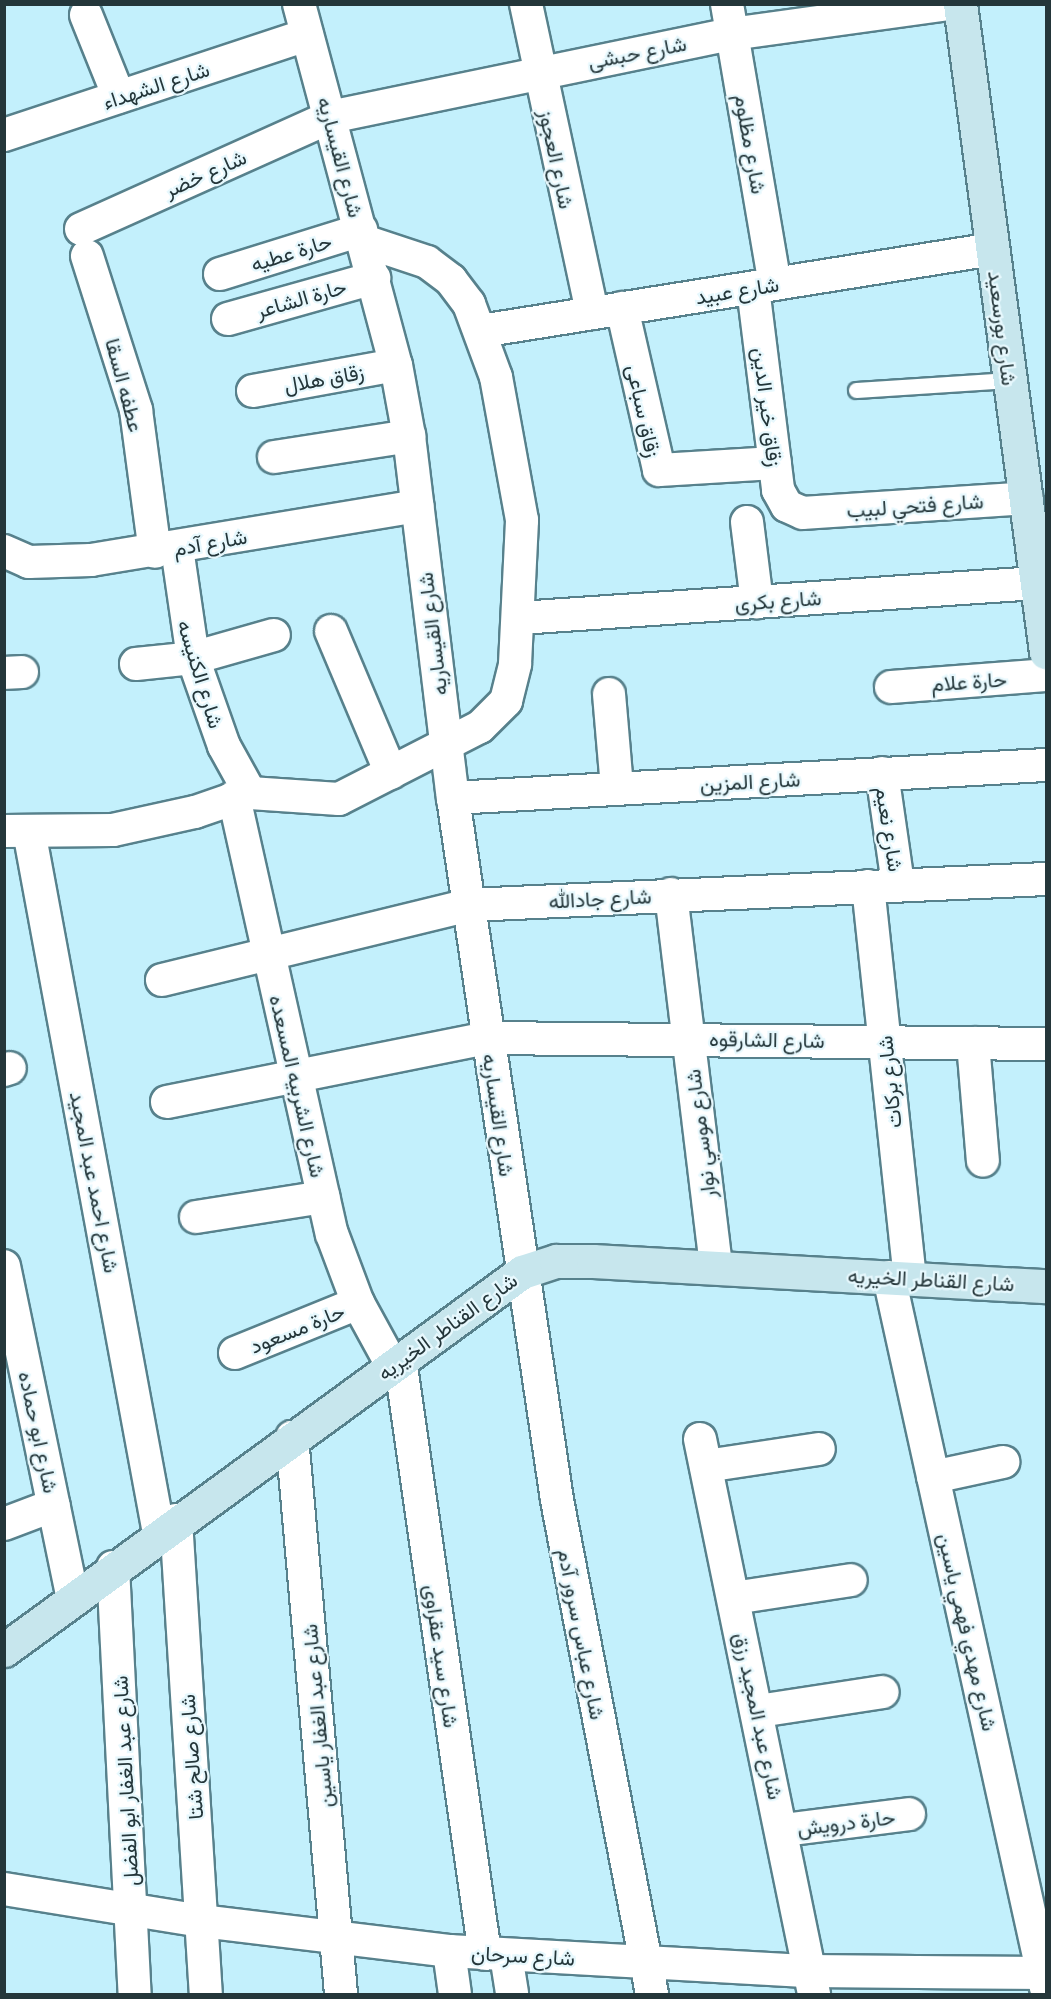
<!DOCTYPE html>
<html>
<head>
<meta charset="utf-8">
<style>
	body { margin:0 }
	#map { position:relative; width:1051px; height:1999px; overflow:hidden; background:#c3f0fc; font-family:Ubuntu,Vazirmatn,sans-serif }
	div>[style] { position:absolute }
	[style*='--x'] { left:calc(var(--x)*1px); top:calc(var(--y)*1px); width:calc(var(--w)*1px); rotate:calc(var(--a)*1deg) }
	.roads { filter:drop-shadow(2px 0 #57818c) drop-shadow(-2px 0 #57818c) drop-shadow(0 2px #57818c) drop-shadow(0 -2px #57818c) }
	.lane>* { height:15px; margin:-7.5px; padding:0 7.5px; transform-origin:7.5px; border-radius:7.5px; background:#fff }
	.street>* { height:32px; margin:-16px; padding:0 16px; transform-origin:16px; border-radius:16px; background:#fff }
	.secondary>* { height:33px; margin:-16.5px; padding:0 16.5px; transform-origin:16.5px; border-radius:16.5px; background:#c7e6ed }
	span { translate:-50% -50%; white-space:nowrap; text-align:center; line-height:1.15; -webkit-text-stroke:4.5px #e7f8fd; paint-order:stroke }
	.street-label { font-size:21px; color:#24363a }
	.frame { position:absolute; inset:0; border:6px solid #24363a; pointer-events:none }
</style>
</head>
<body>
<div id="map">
	<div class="roads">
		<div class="lane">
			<div style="--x:856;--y:390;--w:154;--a:-3.7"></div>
		</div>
		<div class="street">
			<div style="--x:299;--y:4;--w:374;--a:75"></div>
			<div style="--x:396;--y:365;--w:72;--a:79.6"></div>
			<div style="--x:409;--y:436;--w:365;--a:83.1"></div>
			<div style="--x:453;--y:798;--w:710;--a:81.57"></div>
			<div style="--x:557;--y:1500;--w:503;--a:79.11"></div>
			<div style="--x:526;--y:4;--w:316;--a:77.9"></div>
			<div style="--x:727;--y:4;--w:284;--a:80.3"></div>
			<div style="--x:86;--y:15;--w:88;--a:68.1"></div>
			<div style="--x:4;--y:135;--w:319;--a:-18.3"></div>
			<div style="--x:81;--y:229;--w:273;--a:-24.2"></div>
			<div style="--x:330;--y:117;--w:410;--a:-11.7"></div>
			<div style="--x:732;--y:34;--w:218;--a:-7.9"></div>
			<div style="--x:87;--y:256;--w:162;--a:72.3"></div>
			<div style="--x:136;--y:410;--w:143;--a:82.4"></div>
			<div style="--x:220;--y:274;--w:148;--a:-17.3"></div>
			<div style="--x:753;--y:288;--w:204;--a:82.9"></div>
			<div style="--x:778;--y:490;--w:18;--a:61"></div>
			<div style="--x:787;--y:506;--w:17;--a:24"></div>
			<div style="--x:803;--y:513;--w:224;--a:-3.8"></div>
			<div style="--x:622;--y:308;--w:166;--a:77.1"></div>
			<div style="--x:659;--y:470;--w:116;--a:-3.5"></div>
			<div style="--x:228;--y:319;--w:152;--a:-15.7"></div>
			<div style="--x:481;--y:331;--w:519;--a:-9.1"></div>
			<div style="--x:253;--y:391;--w:145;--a:-10.3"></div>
			<div style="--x:274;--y:457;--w:137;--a:-8.8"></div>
			<div style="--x:747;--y:522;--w:81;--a:82.9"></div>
			<div style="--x:177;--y:548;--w:111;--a:81.7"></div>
			<div style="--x:193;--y:658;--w:93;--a:70.6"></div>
			<div style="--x:224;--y:746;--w:54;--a:61"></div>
			<div style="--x:4;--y:551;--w:27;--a:24"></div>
			<div style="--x:29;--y:562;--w:62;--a:-1.8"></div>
			<div style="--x:91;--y:560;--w:331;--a:-9.4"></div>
			<div style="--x:519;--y:618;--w:519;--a:-3.87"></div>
			<div style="--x:331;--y:631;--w:154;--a:67.1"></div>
			<div style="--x:136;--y:664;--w:57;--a:-6"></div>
			<div style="--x:193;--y:658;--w:84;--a:-15.9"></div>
			<div style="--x:4;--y:673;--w:18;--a:-3"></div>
			<div style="--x:891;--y:687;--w:155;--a:-4.4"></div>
			<div style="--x:609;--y:694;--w:94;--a:85.1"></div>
			<div style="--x:882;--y:773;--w:112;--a:81.8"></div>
			<div style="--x:234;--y:797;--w:448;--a:77.4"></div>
			<div style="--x:332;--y:1234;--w:74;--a:69.4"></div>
			<div style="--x:358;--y:1303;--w:71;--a:61.3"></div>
			<div style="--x:453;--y:798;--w:594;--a:-3.19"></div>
			<div style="--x:4;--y:831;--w:109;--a:-0.5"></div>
			<div style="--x:113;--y:830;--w:84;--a:-12.4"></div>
			<div style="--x:195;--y:812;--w:58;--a:-19.1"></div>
			<div style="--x:250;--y:793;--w:89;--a:3.9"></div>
			<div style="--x:339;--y:799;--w:158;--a:-27.1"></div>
			<div style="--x:480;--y:727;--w:37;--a:-45"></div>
			<div style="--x:506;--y:701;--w:38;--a:-76"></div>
			<div style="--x:515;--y:664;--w:144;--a:-87.2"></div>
			<div style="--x:522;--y:520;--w:145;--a:-100.3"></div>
			<div style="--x:496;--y:377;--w:78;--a:-110.3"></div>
			<div style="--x:469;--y:304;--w:30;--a:-127"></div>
			<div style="--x:451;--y:280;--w:30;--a:-143"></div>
			<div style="--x:427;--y:262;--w:66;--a:-161.6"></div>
			<div style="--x:29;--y:831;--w:714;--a:79.51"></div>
			<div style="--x:868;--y:886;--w:394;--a:83.9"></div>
			<div style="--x:671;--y:894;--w:375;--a:83.1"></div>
			<div style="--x:162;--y:980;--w:316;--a:-13.7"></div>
			<div style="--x:469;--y:905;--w:578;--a:-2.58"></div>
			<div style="--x:973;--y:1043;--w:118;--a:85.2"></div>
			<div style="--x:4;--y:1070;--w:6;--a:-18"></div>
			<div style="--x:167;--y:1102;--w:327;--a:-11.3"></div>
			<div style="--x:488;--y:1038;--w:558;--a:0.62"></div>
			<div style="--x:196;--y:1217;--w:129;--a:-8.9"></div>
			<div style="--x:4;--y:1266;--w:339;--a:78.3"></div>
			<div style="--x:889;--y:1277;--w:728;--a:77.55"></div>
			<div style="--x:235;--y:1353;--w:133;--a:-22.1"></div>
			<div style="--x:400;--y:1359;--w:601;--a:81.87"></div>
			<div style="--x:292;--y:1437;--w:559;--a:84.97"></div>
			<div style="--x:700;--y:1439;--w:567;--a:78.39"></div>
			<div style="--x:706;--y:1466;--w:114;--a:-8.6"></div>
			<div style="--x:933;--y:1477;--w:72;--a:-12.1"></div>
			<div style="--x:176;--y:1520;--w:475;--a:86.4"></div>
			<div style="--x:4;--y:1524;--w:53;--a:-20.8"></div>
			<div style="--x:113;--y:1567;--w:428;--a:87.1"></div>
			<div style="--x:734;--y:1598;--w:118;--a:-8.7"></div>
			<div style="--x:759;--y:1711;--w:125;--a:-8.7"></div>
			<div style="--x:783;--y:1830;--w:127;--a:-7.2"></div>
			<div style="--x:4;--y:1889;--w:201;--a:9.2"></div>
			<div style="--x:202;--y:1921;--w:249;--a:6.9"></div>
			<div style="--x:449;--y:1951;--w:361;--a:3.2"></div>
			<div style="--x:809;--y:1971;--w:237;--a:0.5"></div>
			<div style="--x:449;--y:1951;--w:43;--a:82.1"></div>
			<div style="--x:506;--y:1955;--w:39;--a:81"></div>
		</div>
		<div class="secondary">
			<div style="--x:960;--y:4;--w:654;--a:82.44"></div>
			<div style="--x:4;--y:1650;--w:641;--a:-36.12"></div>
			<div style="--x:522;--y:1272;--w:36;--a:-18"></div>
			<div style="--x:556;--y:1261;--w:37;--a:0"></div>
			<div style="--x:593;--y:1261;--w:454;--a:3.2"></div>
		</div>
	</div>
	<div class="street-label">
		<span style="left:637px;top:52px;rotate:-11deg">شارع حبشى</span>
		<span style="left:156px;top:85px;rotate:-18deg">شارع الشهداء</span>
		<span style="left:751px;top:144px;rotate:80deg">شارع مظلوم</span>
		<span style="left:341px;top:157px;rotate:75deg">شارع القيساريه</span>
		<span style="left:557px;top:159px;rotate:78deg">شارع العجوز</span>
		<span style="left:205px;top:173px;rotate:-24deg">شارع خضر</span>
		<span style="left:291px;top:252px;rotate:-17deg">حارة عطيه</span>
		<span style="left:737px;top:290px;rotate:-9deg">شارع عبيد</span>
		<span style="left:301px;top:298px;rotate:-16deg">حارة الشاعر</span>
		<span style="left:1003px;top:328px;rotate:83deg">شارع بورسعيد</span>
		<span style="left:324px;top:378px;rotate:-10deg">زقاق هلال</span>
		<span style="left:125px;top:385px;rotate:75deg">عطفه السقا</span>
		<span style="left:768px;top:407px;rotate:83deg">زقاق خير الدين</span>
		<span style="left:644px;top:411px;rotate:78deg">زقاق سباعى</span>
		<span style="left:915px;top:505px;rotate:-4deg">شارع فتحي لبيب</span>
		<span style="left:210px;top:542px;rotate:-10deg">شارع آدم</span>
		<span style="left:778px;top:600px;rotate:-4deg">شارع بكرى</span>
		<span style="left:432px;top:634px;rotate:-97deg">شارع القيساريه</span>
		<span style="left:201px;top:674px;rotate:73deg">شارع الكنيسه</span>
		<span style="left:969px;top:681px;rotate:-4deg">حارة علام</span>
		<span style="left:750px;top:781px;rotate:-3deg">شارع المزين</span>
		<span style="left:890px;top:829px;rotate:81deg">شارع نعيم</span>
		<span style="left:600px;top:898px;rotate:-3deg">شارع جادالله</span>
		<span style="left:767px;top:1039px;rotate:1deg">شارع الشارقوه</span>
		<span style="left:889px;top:1082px;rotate:-96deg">شارع بركات</span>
		<span style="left:298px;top:1086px;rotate:77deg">شارع الشربيه المسعده</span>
		<span style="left:499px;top:1115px;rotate:82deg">شارع القيساريه</span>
		<span style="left:700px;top:1134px;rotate:-97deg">شارع موسي نوار</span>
		<span style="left:95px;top:1182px;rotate:79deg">شارع احمد عبد المجيد</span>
		<span style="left:931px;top:1279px;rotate:3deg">شارع القناطر الخيريه</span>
		<span style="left:447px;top:1326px;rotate:-36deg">شارع القناطر الخيريه</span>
		<span style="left:297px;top:1328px;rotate:-22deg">حارة مسعود</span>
		<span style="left:39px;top:1432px;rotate:78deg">شارع ابو حماده</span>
		<span style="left:968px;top:1632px;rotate:77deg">شارع مهدي فهمي ياسين</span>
		<span style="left:582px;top:1634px;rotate:79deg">شارع عباس سرور آدم</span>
		<span style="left:442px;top:1656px;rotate:82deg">شارع سيد عقراوى</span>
		<span style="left:317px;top:1716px;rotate:-95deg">شارع عبد الغفار ياسين</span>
		<span style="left:759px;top:1716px;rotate:78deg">شارع عبد المجيد رزق</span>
		<span style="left:191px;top:1757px;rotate:-94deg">شارع صالح شتا</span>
		<span style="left:125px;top:1781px;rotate:-93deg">شارع عبد الغفار ابو الفضل</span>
		<span style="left:846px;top:1822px;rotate:-7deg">حارة درويش</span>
		<span style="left:523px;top:1955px;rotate:3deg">شارع سرحان</span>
	</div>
	<div class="frame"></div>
</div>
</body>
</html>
